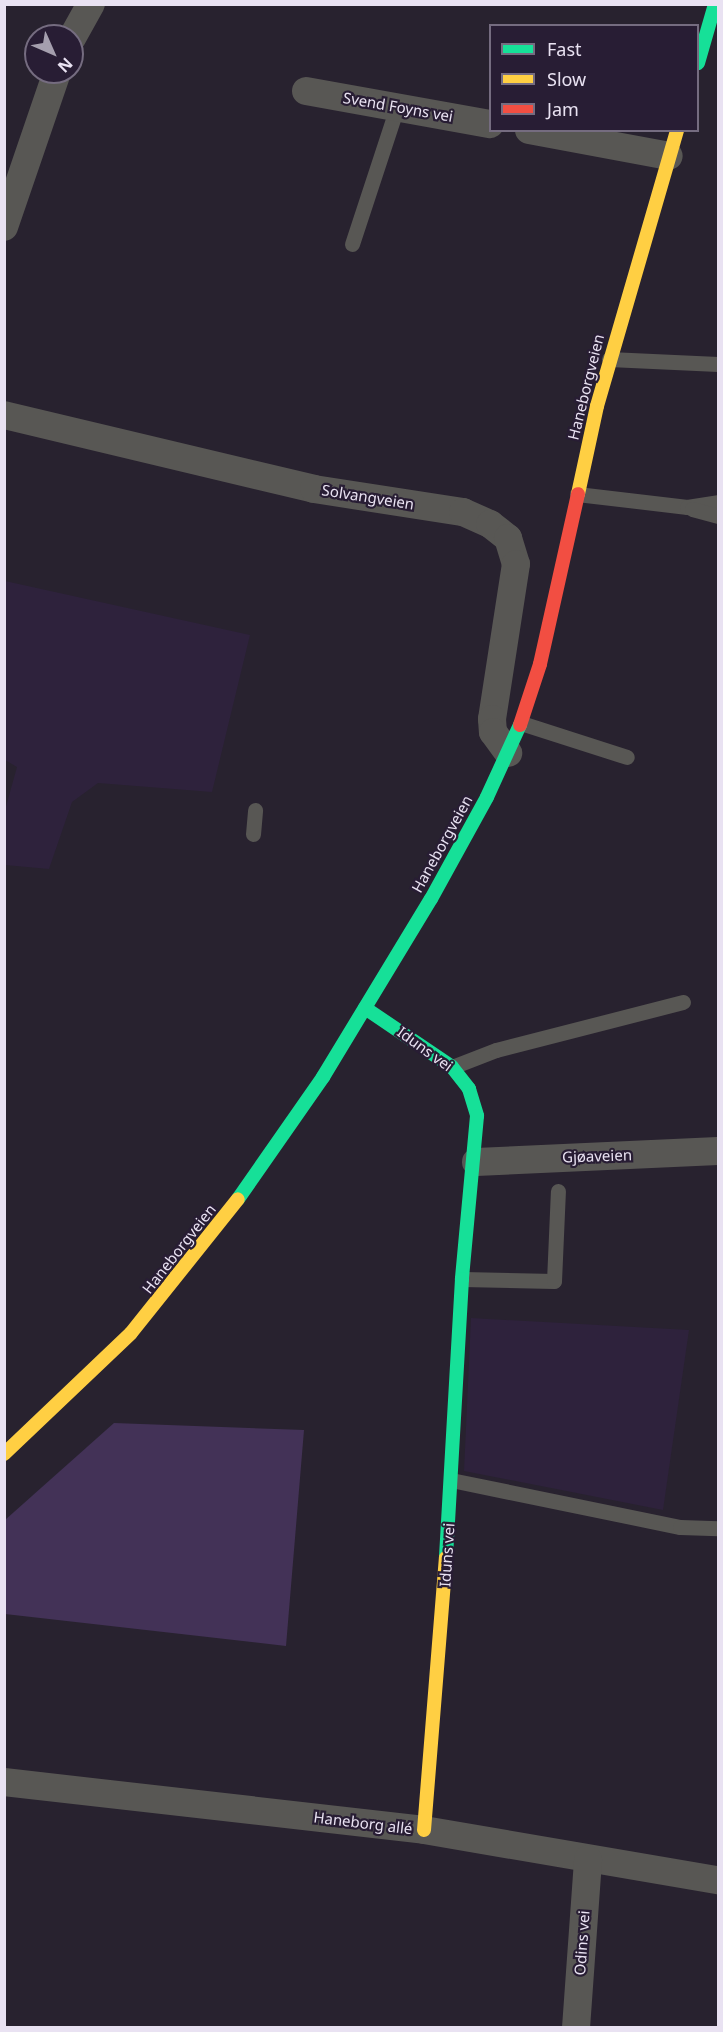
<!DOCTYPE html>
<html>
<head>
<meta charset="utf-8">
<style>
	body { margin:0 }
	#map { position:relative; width:723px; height:2032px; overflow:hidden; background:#28222f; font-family:"Noto Sans",sans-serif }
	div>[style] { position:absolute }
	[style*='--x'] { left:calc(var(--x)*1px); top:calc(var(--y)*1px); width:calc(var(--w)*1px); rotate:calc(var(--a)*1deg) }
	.built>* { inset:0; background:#2e223c }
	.green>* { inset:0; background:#433257 }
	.lane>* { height:15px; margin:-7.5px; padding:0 7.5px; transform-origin:7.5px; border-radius:7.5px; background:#585754 }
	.street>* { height:28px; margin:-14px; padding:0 14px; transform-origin:14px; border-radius:14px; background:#585754 }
	.fast>* { height:14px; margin:-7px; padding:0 7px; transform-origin:7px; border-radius:7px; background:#16e098 }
	.slow>* { height:14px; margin:-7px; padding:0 7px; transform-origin:7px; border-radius:7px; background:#ffcf43 }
	.jam>* { height:14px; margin:-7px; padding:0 7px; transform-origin:7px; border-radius:7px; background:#f24e42 }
	span { translate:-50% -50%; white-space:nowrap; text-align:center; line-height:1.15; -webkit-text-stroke:4.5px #281d34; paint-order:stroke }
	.street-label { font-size:15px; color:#e9e2f2 }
	.frame { position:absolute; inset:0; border:6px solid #e9e2f2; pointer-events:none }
	.legend { position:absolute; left:489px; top:24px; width:210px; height:108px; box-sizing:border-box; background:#281d34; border:2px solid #756c80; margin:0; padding:8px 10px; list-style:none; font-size:18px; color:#e9e2f2 }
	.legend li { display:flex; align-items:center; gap:12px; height:30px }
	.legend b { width:30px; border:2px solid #756c80 }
	.north { position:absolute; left:24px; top:24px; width:60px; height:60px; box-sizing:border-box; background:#281d34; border:2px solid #756c80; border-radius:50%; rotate:135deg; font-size:16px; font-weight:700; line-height:24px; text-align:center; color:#e9e2f2 }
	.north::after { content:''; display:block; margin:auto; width:21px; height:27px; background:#a59fae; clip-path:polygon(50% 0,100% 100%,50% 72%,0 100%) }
</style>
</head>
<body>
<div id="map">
	<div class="built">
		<div style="clip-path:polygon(5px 581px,250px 635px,212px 792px,98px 783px,72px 802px,49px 869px,5px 865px,5px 810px,17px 767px,5px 760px)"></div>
		<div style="clip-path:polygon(471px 1318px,689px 1330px,663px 1510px,464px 1471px)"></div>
	</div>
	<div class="green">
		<div style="clip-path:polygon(114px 1423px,304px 1430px,286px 1646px,5px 1614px,5px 1520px)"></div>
	</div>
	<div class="lane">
		<div style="--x:352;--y:244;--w:144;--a:-71.8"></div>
		<div style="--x:609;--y:359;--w:109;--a:2.6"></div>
		<div style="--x:577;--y:494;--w:111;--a:6.7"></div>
		<div style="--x:687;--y:507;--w:31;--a:-9"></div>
		<div style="--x:692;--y:509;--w:27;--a:15"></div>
		<div style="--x:521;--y:723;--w:111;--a:17.8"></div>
		<div style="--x:253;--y:834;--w:24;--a:-85"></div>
		<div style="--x:452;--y:1067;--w:47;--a:-21.1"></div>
		<div style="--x:496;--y:1050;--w:193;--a:-14.4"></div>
		<div style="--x:462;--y:1279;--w:92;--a:1.2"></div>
		<div style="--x:554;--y:1281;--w:90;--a:-87.5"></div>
		<div style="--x:451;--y:1480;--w:234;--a:11.6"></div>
		<div style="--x:680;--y:1527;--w:38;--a:2"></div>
	</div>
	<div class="street">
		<div style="--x:72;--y:38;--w:39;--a:-61"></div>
		<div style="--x:306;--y:91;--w:187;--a:10.2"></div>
		<div style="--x:529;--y:130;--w:142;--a:10.5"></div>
		<div style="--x:4;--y:227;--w:164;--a:-71.1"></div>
		<div style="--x:4;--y:415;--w:319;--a:13.4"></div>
		<div style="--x:314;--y:489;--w:151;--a:8.8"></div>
		<div style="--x:463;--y:512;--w:30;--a:24"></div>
		<div style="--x:490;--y:524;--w:23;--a:38"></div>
		<div style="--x:508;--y:538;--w:27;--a:73"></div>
		<div style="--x:516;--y:564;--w:157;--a:98.8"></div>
		<div style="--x:492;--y:719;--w:13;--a:86"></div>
		<div style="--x:493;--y:732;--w:26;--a:54"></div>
		<div style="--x:476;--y:1162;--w:242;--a:-2.6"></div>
		<div style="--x:4;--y:1782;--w:423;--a:6.5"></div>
		<div style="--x:424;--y:1830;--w:298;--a:9.7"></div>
		<div style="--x:576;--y:2028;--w:169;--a:-85.9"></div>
	</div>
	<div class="fast">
		<div style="--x:698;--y:63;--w:61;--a:-73.9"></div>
		<div style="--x:365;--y:1008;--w:105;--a:34.1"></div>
		<div style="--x:452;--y:1067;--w:28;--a:52"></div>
		<div style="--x:469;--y:1089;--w:28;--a:73"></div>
		<div style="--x:477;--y:1116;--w:164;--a:95.3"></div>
		<div style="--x:462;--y:1279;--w:279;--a:93.3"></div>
		<div style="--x:238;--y:1199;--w:149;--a:-55.1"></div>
		<div style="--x:323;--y:1077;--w:208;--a:-58.8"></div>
		<div style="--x:431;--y:899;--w:116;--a:-61.2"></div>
		<div style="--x:487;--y:797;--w:79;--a:-65.4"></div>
	</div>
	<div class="slow">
		<div style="--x:578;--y:494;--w:90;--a:-77.8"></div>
		<div style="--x:597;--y:406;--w:287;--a:-73.8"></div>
		<div style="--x:4;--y:1454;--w:175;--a:-43.6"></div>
		<div style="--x:131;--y:1333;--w:171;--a:-51.4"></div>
		<div style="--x:424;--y:1830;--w:273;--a:-85.4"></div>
	</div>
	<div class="jam">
		<div style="--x:520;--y:725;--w:64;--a:-71.8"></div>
		<div style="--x:540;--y:664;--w:174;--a:-77.4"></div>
	</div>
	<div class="street-label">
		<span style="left:398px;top:107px;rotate:10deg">Svend Foyns vei</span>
		<span style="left:586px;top:387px;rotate:-76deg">Haneborgveien</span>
		<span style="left:368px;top:497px;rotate:9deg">Solvangveien</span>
		<span style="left:442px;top:844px;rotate:-61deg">Haneborgveien</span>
		<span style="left:425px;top:1049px;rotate:36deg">Iduns vei</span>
		<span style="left:597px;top:1156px;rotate:-2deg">Gjøaveien</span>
		<span style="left:179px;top:1249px;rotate:-52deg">Haneborgveien</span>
		<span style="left:447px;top:1555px;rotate:-86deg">Iduns vei</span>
		<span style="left:363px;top:1823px;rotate:7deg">Haneborg allé</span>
		<span style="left:582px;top:1943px;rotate:-86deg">Odins vei</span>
	</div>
	<div class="frame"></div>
	<ul class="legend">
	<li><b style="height:8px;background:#16e098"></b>Fast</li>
	<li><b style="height:8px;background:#ffcf43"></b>Slow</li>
	<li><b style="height:8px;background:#f24e42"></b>Jam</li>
	</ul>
	<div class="north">N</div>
</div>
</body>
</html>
